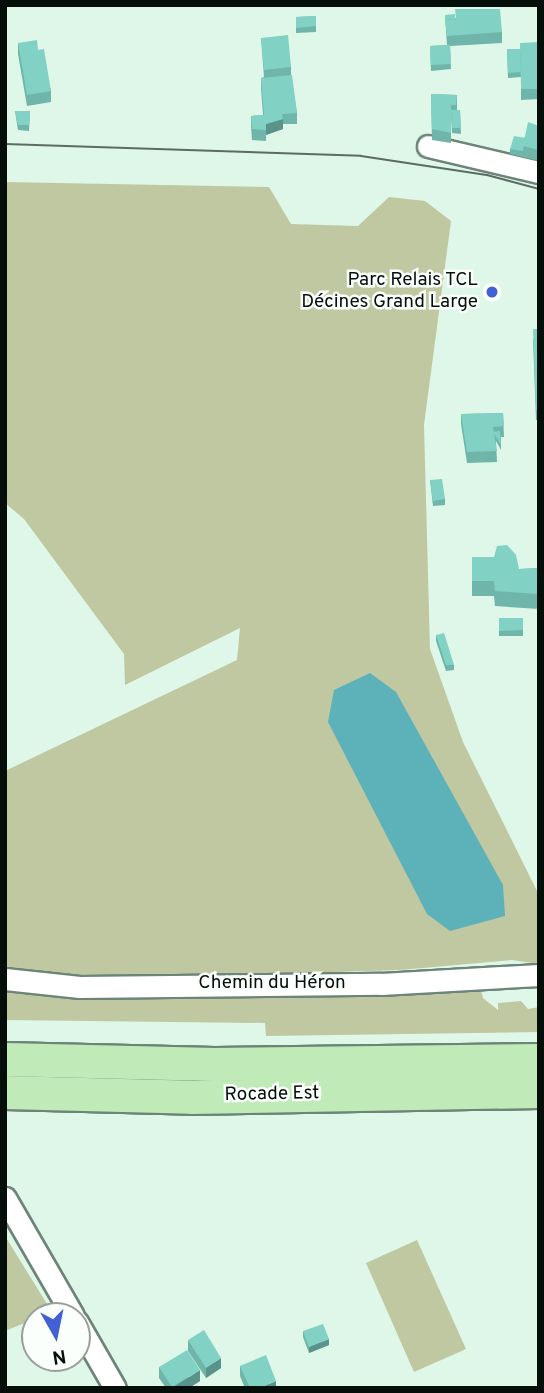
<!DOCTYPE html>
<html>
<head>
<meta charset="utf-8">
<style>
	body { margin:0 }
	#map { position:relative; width:544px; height:1393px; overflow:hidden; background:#def7e9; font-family:Overpass,sans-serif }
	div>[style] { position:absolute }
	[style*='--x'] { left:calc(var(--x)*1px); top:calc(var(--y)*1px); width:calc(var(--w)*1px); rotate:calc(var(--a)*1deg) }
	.green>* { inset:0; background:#bfc8a0 }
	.water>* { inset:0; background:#5db1b9 }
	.roads { filter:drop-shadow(2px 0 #6d8478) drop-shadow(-2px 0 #6d8478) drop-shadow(0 2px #6d8478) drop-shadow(0 -2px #6d8478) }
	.minor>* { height:21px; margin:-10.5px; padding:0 10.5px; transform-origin:10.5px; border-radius:10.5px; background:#fff }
	.trunk>* { height:33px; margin:-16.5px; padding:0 16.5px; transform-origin:16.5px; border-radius:16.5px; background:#c0eab8 }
	.tram>* { height:2px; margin:-1px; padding:0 1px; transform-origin:1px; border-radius:1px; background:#5c6b63 }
	.wall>* { inset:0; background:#6fb5a9 }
	.shaded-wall>* { inset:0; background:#5a938a }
	.building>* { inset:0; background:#81d2c5 }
	.dots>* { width:19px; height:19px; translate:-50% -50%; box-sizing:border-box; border:4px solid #fafffc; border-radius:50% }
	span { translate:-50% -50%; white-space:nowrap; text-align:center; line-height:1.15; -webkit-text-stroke:5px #fafffc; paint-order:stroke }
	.poi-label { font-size:19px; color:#060e09 }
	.right { translate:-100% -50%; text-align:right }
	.street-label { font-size:19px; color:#060e09 }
	.frame { position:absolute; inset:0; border:7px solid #060e09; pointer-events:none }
	.north { position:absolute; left:21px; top:1302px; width:70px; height:70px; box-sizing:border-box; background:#fafffc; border:2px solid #989f9b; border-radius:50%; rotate:171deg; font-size:19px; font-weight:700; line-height:28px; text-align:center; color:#060e09 }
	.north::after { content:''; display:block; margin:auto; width:24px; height:32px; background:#4260d3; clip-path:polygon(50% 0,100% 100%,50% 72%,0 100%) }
</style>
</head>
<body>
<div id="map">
	<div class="green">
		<div style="clip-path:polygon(5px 182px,269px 187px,291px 224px,358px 226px,389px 197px,425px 201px,451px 221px,424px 425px,430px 649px,463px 742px,539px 895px,539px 964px,512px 960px,400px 970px,114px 979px,5px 970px,5px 771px,237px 660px,240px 628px,125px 685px,124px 654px,24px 519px,5px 503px)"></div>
		<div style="clip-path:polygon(479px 983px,483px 998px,498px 1010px,498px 1003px,521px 1001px,528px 1009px,539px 1007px,539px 1032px,266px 1036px,265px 1023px,5px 1020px,5px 986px)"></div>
		<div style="clip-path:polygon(5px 1236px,52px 1312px,5px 1331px)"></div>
		<div style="clip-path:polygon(417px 1240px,466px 1349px,414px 1372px,366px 1263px)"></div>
	</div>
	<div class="water">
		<div style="clip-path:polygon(370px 673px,396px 692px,503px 885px,505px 916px,450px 931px,427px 914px,328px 722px,334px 690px)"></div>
	</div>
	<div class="roads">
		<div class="minor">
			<div style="--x:428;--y:146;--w:114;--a:13.2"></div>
			<div style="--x:5;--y:979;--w:75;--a:6.1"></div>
			<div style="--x:80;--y:987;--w:301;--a:-0.6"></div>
			<div style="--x:381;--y:984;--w:158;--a:-3.3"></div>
			<div style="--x:5;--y:1198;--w:136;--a:60"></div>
			<div style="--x:77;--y:1322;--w:76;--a:60.1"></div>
		</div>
		<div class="trunk">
			<div style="--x:5;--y:1059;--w:209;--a:1.4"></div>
			<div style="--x:214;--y:1064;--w:325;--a:-0.7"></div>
			<div style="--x:5;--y:1092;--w:186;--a:1.5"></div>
			<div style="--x:191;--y:1097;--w:348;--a:-1"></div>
		</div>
	</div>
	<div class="tram">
		<div style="--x:5;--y:144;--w:356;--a:1.9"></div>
		<div style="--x:361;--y:156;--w:127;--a:8.6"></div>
		<div style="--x:487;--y:175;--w:54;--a:15.1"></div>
	</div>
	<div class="wall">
		<div style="clip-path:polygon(445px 15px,502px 32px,502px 43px,450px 46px,451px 69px,431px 71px,430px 46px,447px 45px)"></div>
		<div style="clip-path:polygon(316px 16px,316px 32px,296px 33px,296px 17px)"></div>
		<div style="clip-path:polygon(261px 38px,291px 67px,291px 75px,297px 113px,297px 124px,283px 124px,283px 129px,266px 135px,266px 141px,252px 140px,251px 126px,251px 116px,263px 115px,261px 88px,261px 78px,264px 77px)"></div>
		<div style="clip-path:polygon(539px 42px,539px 99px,521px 100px,521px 77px,508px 78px,507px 49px,520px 49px)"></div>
		<div style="clip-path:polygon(18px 43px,38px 50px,51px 91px,51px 102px,27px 106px,18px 54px)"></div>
		<div style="clip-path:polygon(431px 94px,457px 95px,457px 110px,460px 110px,461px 134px,452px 133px,451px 115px,451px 143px,432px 140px)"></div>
		<div style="clip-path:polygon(15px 111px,30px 111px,29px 131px,18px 130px)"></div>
		<div style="clip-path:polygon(539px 126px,539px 161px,510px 154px,510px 149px)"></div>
		<div style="clip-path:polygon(539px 329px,539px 420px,536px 420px,533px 340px)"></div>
		<div style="clip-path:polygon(503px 413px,504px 437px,501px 437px,501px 450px,496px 441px,497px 462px,467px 463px,461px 424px,461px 414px)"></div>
		<div style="clip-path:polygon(430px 480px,445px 499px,445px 505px,433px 506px)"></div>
		<div style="clip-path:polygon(472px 557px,519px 569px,539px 568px,539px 609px,495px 606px,494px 596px,472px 596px)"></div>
		<div style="clip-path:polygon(499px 618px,523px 618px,523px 636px,499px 636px)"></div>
		<div style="clip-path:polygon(436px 635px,454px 665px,454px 670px,446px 671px,436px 641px)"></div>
		<div style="clip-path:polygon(303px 1331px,329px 1345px,309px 1353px,303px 1337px)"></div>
		<div style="clip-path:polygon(188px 1340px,221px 1368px,206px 1378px,188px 1351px)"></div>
		<div style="clip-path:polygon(240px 1366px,276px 1388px,245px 1388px,240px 1376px)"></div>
		<div style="clip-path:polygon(159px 1367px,200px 1381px,189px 1388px,166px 1388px,159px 1378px)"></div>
	</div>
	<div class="shaded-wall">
		<div style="clip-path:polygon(283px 119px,283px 129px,266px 135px,266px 124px)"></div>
		<div style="clip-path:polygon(329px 1339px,329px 1345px,309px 1353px,309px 1347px)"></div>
		<div style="clip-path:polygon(221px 1358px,221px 1368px,206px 1378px,206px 1368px)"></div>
		<div style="clip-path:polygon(200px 1370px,200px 1381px,189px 1388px,172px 1388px)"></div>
		<div style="clip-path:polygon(276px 1381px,276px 1388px,260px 1388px)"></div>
	</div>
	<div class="building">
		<div style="clip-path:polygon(455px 9px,500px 9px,502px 32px,447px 36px,445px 20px,456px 19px)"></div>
		<div style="clip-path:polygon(455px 14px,455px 19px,445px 20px,445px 25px,445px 15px)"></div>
		<div style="clip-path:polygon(316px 16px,316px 26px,296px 28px,296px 17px)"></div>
		<div style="clip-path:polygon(288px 35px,291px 67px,264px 70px,261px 38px)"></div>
		<div style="clip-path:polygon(37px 40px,38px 50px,44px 49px,51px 91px,27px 95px,18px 43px)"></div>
		<div style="clip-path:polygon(539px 42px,539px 89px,521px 89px,520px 43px)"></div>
		<div style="clip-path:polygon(450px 45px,451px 64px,431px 65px,430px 46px)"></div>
		<div style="clip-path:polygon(507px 49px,520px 49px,521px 72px,508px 73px)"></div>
		<div style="clip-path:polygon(292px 75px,297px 113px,282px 114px,283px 119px,266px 124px,266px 130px,252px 129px,251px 116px,264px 115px,261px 78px)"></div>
		<div style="clip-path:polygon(431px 94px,457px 95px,456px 105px,451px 105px,451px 133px,432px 129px)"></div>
		<div style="clip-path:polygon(451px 110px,460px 110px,461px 128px,452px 128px)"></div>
		<div style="clip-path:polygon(15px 111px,30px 111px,29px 125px,18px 125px)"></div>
		<div style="clip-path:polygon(528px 122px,539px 126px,539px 150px,523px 146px)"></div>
		<div style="clip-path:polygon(514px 136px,525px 138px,523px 151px,510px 149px)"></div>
		<div style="clip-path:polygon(533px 329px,539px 329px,539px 410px,536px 410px)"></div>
		<div style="clip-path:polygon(503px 413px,504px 426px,493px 427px,497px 451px,467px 452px,461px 414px)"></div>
		<div style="clip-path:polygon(500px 431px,501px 445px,493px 432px)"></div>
		<div style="clip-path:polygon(442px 479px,445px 499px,433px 501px,430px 480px)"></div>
		<div style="clip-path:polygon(507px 545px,516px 555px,519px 569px,539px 568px,539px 594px,495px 591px,494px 581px,472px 581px,472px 557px,494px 557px,497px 546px)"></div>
		<div style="clip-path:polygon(499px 618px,523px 618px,523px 630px,499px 631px)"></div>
		<div style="clip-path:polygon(444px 633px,454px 665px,446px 665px,436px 635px)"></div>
		<div style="clip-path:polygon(323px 1324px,329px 1339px,309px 1347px,303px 1331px)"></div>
		<div style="clip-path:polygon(204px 1330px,221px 1358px,206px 1368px,188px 1340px)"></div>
		<div style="clip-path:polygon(187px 1350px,200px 1370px,172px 1387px,159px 1367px)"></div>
		<div style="clip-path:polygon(266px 1355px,276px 1381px,260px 1388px,250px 1388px,240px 1366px)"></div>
	</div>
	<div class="dots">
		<div style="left:492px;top:292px;background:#4260d3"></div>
	</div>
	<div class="poi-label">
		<span class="right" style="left:478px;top:292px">Parc Relais TCL<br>Décines Grand Large</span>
	</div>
	<div class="street-label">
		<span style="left:272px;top:984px">Chemin du Héron</span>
		<span style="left:272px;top:1095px;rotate:-1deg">Rocade Est</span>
	</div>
	<div class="frame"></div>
	<div class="north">N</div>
</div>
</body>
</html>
